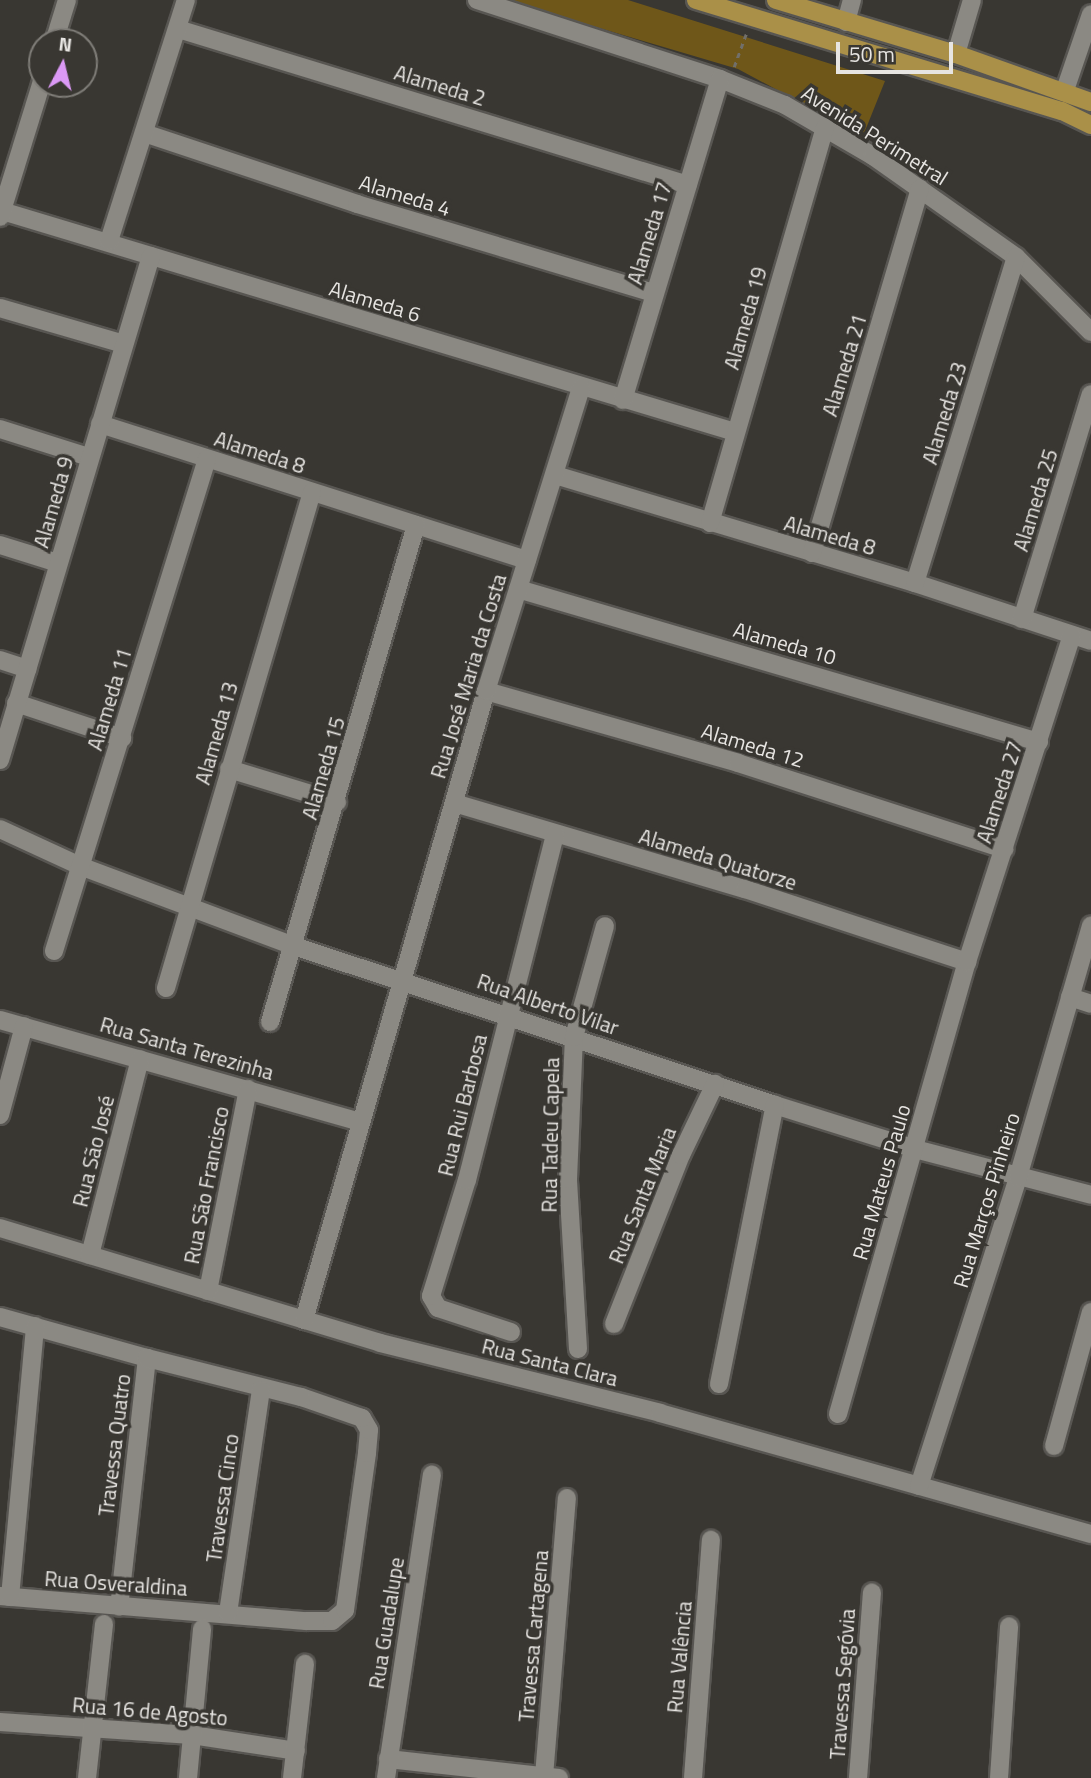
<!DOCTYPE html>
<html>
<head>
<meta charset="utf-8">
<style>
	body { margin:0 }
	#map { position:relative; width:1091px; height:1778px; overflow:hidden; background:#393732; font-family:"Titillium Web",sans-serif }
	div>[style] { position:absolute }
	[style*='--x'] { left:calc(var(--x)*1px); top:calc(var(--y)*1px); width:calc(var(--w)*1px); rotate:calc(var(--a)*1deg) }
	.green>* { inset:0; background:#6f5719 }
	.path>* { height:2.5px; margin-top:-1.25px; transform-origin:0; background:repeating-linear-gradient(90deg,#716f6a 0 5px,transparent 0 10px) }
	.roads { filter:drop-shadow(2px 0 #585652) drop-shadow(-2px 0 #585652) drop-shadow(0 2px #585652) drop-shadow(0 -2px #585652) }
	.minor>* { height:18px; margin:-9px; padding:0 9px; transform-origin:9px; border-radius:9px; background:#8b8983 }
	.major>* { height:18px; margin:-9px; padding:0 9px; transform-origin:9px; border-radius:9px; background:#aa9048 }
	span { translate:-50% -50%; white-space:nowrap; text-align:center; line-height:1.15; -webkit-text-stroke:7px #393732; paint-order:stroke }
	.street-label { font-size:21px; color:#e7e5e2 }
	.north { position:absolute; left:28px; top:28px; width:70px; height:70px; box-sizing:border-box; background:#393732; border:2px solid #7f7d78; border-radius:50%; rotate:7deg; font-size:19px; font-weight:700; line-height:28px; text-align:center; color:#e7e5e2 }
	.north::after { content:''; display:block; margin:auto; width:24px; height:32px; background:#db99f5; clip-path:polygon(50% 0,100% 100%,50% 72%,0 100%) }
	.scale { position:absolute; left:836px; top:42px; width:117px; height:32px; box-sizing:border-box; border:4px solid #e7e5e2; border-top:0; padding-left:9px; font-size:21px; line-height:24px; white-space:nowrap; color:#e7e5e2; -webkit-text-stroke:5px #393732; paint-order:stroke }
</style>
</head>
<body>
<div id="map">
	<div class="green">
		<div style="clip-path:polygon(505px 0,628px 0,885px 81px,863px 136px,738px 69px)"></div>
	</div>
	<div class="path">
		<div style="--x:734;--y:67;--w:35;--a:-70"></div>
	</div>
	<div class="roads">
		<div class="minor">
			<div style="--x:477;--y:0;--w:256;--a:18"></div>
			<div style="--x:720;--y:79;--w:70;--a:21.8"></div>
			<div style="--x:785;--y:105;--w:102;--a:30.1"></div>
			<div style="--x:873;--y:156;--w:175;--a:35.2"></div>
			<div style="--x:1016;--y:257;--w:106;--a:45"></div>
			<div style="--x:846;--y:22;--w:23;--a:-75"></div>
			<div style="--x:178;--y:29;--w:533;--a:17.01"></div>
			<div style="--x:54;--y:42;--w:44;--a:-72.8"></div>
			<div style="--x:956;--y:54;--w:56;--a:-73.5"></div>
			<div style="--x:1065;--y:90;--w:80;--a:-71.1"></div>
			<div style="--x:144;--y:133;--w:225;--a:18.4"></div>
			<div style="--x:357;--y:204;--w:310;--a:16.7"></div>
			<div style="--x:2;--y:211;--w:766;--a:16.78"></div>
			<div style="--x:0;--y:217;--w:142;--a:-72.8"></div>
			<div style="--x:109;--y:241;--w:253;--a:-72.3"></div>
			<div style="--x:0;--y:308;--w:129;--a:16.2"></div>
			<div style="--x:623;--y:400;--w:335;--a:-73.2"></div>
			<div style="--x:100;--y:424;--w:448;--a:17.7"></div>
			<div style="--x:0;--y:429;--w:93;--a:17.5"></div>
			<div style="--x:555;--y:475;--w:376;--a:16.7"></div>
			<div style="--x:915;--y:583;--w:185;--a:18.2"></div>
			<div style="--x:710;--y:523;--w:412;--a:-73.8"></div>
			<div style="--x:0;--y:545;--w:61;--a:17.2"></div>
			<div style="--x:812;--y:553;--w:380;--a:-73.5"></div>
			<div style="--x:915;--y:583;--w:341;--a:-72.8"></div>
			<div style="--x:518;--y:589;--w:543;--a:16.37"></div>
			<div style="--x:1022;--y:619;--w:235;--a:-73"></div>
			<div style="--x:0;--y:660;--w:29;--a:18"></div>
			<div style="--x:486;--y:691;--w:262;--a:15.9"></div>
			<div style="--x:738;--y:763;--w:280;--a:17.9"></div>
			<div style="--x:16;--y:703;--w:112;--a:18.3"></div>
			<div style="--x:0;--y:760;--w:526;--a:-73.32"></div>
			<div style="--x:229;--y:769;--w:113;--a:17"></div>
			<div style="--x:454;--y:803;--w:303;--a:16.5"></div>
			<div style="--x:745;--y:889;--w:234;--a:18.2"></div>
			<div style="--x:0;--y:829;--w:88;--a:24.8"></div>
			<div style="--x:80;--y:866;--w:228;--a:20.5"></div>
			<div style="--x:294;--y:946;--w:507;--a:18.29"></div>
			<div style="--x:775;--y:1105;--w:147;--a:17.4"></div>
			<div style="--x:915;--y:1149;--w:182;--a:14.6"></div>
			<div style="--x:54;--y:951;--w:515;--a:-72.73"></div>
			<div style="--x:166;--y:988;--w:517;--a:-73.6"></div>
			<div style="--x:1070;--y:997;--w:22;--a:18"></div>
			<div style="--x:0;--y:1020;--w:375;--a:15.8"></div>
			<div style="--x:270;--y:1022;--w:518;--a:-73.63"></div>
			<div style="--x:0;--y:1115;--w:92;--a:-74.9"></div>
			<div style="--x:0;--y:1228;--w:397;--a:16.8"></div>
			<div style="--x:380;--y:1343;--w:289;--a:14"></div>
			<div style="--x:660;--y:1413;--w:448;--a:15.7"></div>
			<div style="--x:90;--y:1255;--w:202;--a:-75.7"></div>
			<div style="--x:208;--y:1291;--w:206;--a:-78.8"></div>
			<div style="--x:0;--y:1317;--w:153;--a:15.6"></div>
			<div style="--x:147;--y:1358;--w:250;--a:96.4"></div>
			<div style="--x:304;--y:1320;--w:655;--a:-73.86"></div>
			<div style="--x:486;--y:691;--w:318;--a:-72.6"></div>
			<div style="--x:614;--y:1324;--w:182;--a:-68.4"></div>
			<div style="--x:681;--y:1155;--w:79;--a:-64.4"></div>
			<div style="--x:511;--y:1332;--w:77;--a:-161.8"></div>
			<div style="--x:438;--y:1308;--w:14;--a:-120"></div>
			<div style="--x:431;--y:1296;--w:121;--a:-72.8"></div>
			<div style="--x:467;--y:1180;--w:357;--a:-75.7"></div>
			<div style="--x:578;--y:1349;--w:170;--a:-93.4"></div>
			<div style="--x:568;--y:1179;--w:142;--a:-87.6"></div>
			<div style="--x:574;--y:1037;--w:115;--a:-74.4"></div>
			<div style="--x:719;--y:1384;--w:285;--a:-78.7"></div>
			<div style="--x:838;--y:1414;--w:470;--a:-74.1"></div>
			<div style="--x:967;--y:962;--w:343;--a:-72.2"></div>
			<div style="--x:1054;--y:1446;--w:139;--a:-74.6"></div>
			<div style="--x:919;--y:1486;--w:324;--a:-72.2"></div>
			<div style="--x:1018;--y:1177;--w:262;--a:-73.8"></div>
			<div style="--x:0;--y:1596;--w:307;--a:4.7"></div>
			<div style="--x:306;--y:1621;--w:26;--a:0"></div>
			<div style="--x:332;--y:1621;--w:17;--a:-40"></div>
			<div style="--x:345;--y:1610;--w:159;--a:-82"></div>
			<div style="--x:367;--y:1453;--w:23;--a:-85"></div>
			<div style="--x:369;--y:1430;--w:14;--a:-120"></div>
			<div style="--x:362;--y:1418;--w:65;--a:-161"></div>
			<div style="--x:301;--y:1397;--w:159;--a:-165.8"></div>
			<div style="--x:10;--y:1597;--w:272;--a:-84.7"></div>
			<div style="--x:228;--y:1613;--w:225;--a:-81.6"></div>
			<div style="--x:0;--y:1722;--w:192;--a:3.9"></div>
			<div style="--x:192;--y:1735;--w:105;--a:8.7"></div>
			<div style="--x:388;--y:1759;--w:172;--a:6.3"></div>
			<div style="--x:544;--y:1776;--w:279;--a:-85.3"></div>
			<div style="--x:87;--y:1778;--w:155;--a:-83.7"></div>
			<div style="--x:188;--y:1778;--w:150;--a:-84.6"></div>
			<div style="--x:292;--y:1778;--w:115;--a:-83.5"></div>
			<div style="--x:386;--y:1778;--w:307;--a:-81.4"></div>
			<div style="--x:693;--y:1778;--w:239;--a:-85.7"></div>
			<div style="--x:858;--y:1778;--w:186;--a:-85.7"></div>
			<div style="--x:999;--y:1778;--w:152;--a:-86.2"></div>
		</div>
		<div class="major">
			<div style="--x:696;--y:0;--w:382;--a:16.9"></div>
			<div style="--x:1062;--y:111;--w:32;--a:26"></div>
			<div style="--x:776;--y:0;--w:188;--a:16.7"></div>
			<div style="--x:956;--y:54;--w:143;--a:19.6"></div>
		</div>
	</div>
	<div class="street-label">
		<span style="left:440px;top:85px;rotate:17deg">Alameda 2</span>
		<span style="left:875px;top:135px;rotate:32deg">Avenida Perimetral</span>
		<span style="left:405px;top:195px;rotate:17deg">Alameda 4</span>
		<span style="left:649px;top:233px;rotate:-73deg">Alameda 17</span>
		<span style="left:375px;top:301px;rotate:17deg">Alameda 6</span>
		<span style="left:745px;top:318px;rotate:-74deg">Alameda 19</span>
		<span style="left:844px;top:365px;rotate:-73deg">Alameda 21</span>
		<span style="left:944px;top:413px;rotate:-73deg">Alameda 23</span>
		<span style="left:260px;top:452px;rotate:18deg">Alameda 8</span>
		<span style="left:1035px;top:500px;rotate:-73deg">Alameda 25</span>
		<span style="left:53px;top:502px;rotate:-74deg">Alameda 9</span>
		<span style="left:830px;top:535px;rotate:16deg">Alameda 8</span>
		<span style="left:785px;top:643px;rotate:16deg">Alameda 10</span>
		<span style="left:468px;top:676px;rotate:-73deg">Rua José Maria da Costa</span>
		<span style="left:109px;top:699px;rotate:-73deg">Alameda 11</span>
		<span style="left:216px;top:733px;rotate:-74deg">Alameda 13</span>
		<span style="left:753px;top:745px;rotate:17deg">Alameda 12</span>
		<span style="left:323px;top:768px;rotate:-74deg">Alameda 15</span>
		<span style="left:999px;top:792px;rotate:-72deg">Alameda 27</span>
		<span style="left:718px;top:859px;rotate:17deg">Alameda Quatorze</span>
		<span style="left:548px;top:1004px;rotate:19deg">Rua Alberto Vilar</span>
		<span style="left:187px;top:1048px;rotate:16deg">Rua Santa Terezinha</span>
		<span style="left:462px;top:1105px;rotate:-76deg">Rua Rui Barbosa</span>
		<span style="left:550px;top:1135px;rotate:-89deg">Rua Tadeu Capela</span>
		<span style="left:93px;top:1151px;rotate:-76deg">Rua São José</span>
		<span style="left:881px;top:1182px;rotate:-74deg">Rua Mateus Paulo</span>
		<span style="left:206px;top:1185px;rotate:-79deg">Rua São Francisco</span>
		<span style="left:642px;top:1195px;rotate:-68deg">Rua Santa Maria</span>
		<span style="left:986px;top:1200px;rotate:-73deg">Rua Marços Pinheiro</span>
		<span style="left:550px;top:1362px;rotate:14deg">Rua Santa Clara</span>
		<span style="left:114px;top:1445px;rotate:-83deg">Travessa Quatro</span>
		<span style="left:222px;top:1498px;rotate:-82deg">Travessa Cinco</span>
		<span style="left:116px;top:1583px;rotate:4deg">Rua Osveraldina</span>
		<span style="left:386px;top:1623px;rotate:-81deg">Rua Guadalupe</span>
		<span style="left:533px;top:1636px;rotate:-85deg">Travessa Cartagena</span>
		<span style="left:679px;top:1657px;rotate:-85deg">Rua Valência</span>
		<span style="left:842px;top:1684px;rotate:-86deg">Travessa Segóvia</span>
		<span style="left:150px;top:1711px;rotate:5deg">Rua 16 de Agosto</span>
	</div>
	<div class="north">N</div>
	<div class="scale">50 m</div>
</div>
</body>
</html>
